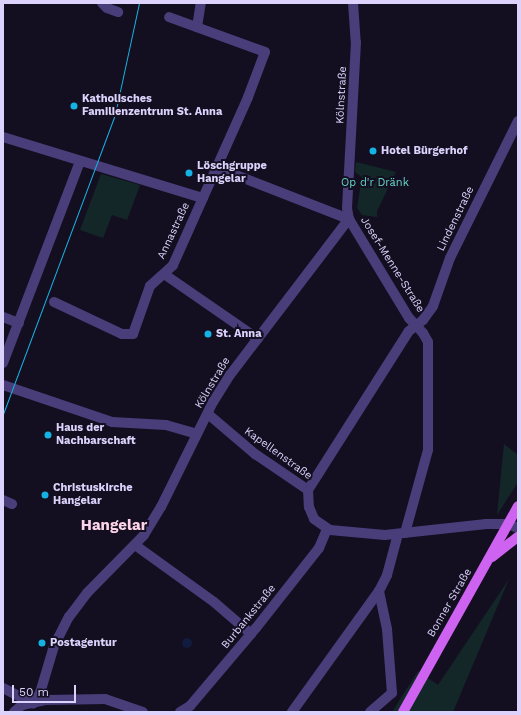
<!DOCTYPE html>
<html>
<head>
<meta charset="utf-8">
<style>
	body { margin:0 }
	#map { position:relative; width:521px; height:715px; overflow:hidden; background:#140f20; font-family:"Work Sans",sans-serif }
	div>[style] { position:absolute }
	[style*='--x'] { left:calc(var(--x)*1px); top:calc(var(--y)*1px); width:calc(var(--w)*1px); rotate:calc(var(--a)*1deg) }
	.green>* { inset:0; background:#132729 }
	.water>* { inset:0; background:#101b3e }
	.round { border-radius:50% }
	.minor>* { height:10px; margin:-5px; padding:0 5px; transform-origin:5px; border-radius:5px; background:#493e7a }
	.major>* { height:10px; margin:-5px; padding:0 5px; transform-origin:5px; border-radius:5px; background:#cf63f1 }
	.tram>* { height:1px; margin:-0.5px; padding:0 0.5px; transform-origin:0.5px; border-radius:0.5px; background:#15b3e4 }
	.dots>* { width:11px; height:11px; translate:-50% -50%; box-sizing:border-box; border:2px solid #140f20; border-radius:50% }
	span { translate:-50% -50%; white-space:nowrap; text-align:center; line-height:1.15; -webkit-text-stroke:4px #140f20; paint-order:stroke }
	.street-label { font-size:11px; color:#dcd2fb }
	.poi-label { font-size:11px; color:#dcd2fb; font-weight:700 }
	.left { translate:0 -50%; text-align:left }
	.park-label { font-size:11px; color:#65d4c7 }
	.district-label { font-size:15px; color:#fbd4e7; font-weight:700 }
	.frame { position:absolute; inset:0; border:4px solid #dcd2fb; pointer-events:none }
	.scale { position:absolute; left:12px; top:685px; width:64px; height:18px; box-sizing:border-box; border:2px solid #dcd2fb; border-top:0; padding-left:5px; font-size:12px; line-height:14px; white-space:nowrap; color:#dcd2fb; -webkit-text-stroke:3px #140f20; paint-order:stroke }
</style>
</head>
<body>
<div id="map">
	<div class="green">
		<div style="clip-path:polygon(356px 162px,396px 172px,377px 211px,377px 217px,362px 215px,357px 208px,362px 177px,355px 172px)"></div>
		<div style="clip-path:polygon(101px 174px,140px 185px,127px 220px,112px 215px,103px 238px,80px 230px)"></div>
		<div style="clip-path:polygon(504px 444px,518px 455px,518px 482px,497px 515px)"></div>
		<div style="clip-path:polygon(509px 579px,453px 712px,392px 712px,418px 671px,438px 685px)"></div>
	</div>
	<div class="water">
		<div class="round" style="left:182px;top:638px;width:10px;height:10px"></div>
	</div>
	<div class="minor">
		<div style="--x:102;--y:3;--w:7;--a:45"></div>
		<div style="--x:107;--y:8;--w:12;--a:20"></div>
		<div style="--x:353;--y:3;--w:39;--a:86"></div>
		<div style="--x:356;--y:42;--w:166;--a:93.1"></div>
		<div style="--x:347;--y:208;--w:11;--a:80"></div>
		<div style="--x:349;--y:219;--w:116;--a:58.8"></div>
		<div style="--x:409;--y:318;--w:21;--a:47"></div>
		<div style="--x:423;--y:333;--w:10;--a:61"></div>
		<div style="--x:428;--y:342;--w:108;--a:90"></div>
		<div style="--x:428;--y:450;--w:86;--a:105.5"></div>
		<div style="--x:197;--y:27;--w:24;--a:-81"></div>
		<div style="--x:3;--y:137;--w:209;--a:17"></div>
		<div style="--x:218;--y:168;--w:141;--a:21.3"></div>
		<div style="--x:164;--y:274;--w:114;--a:34.7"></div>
		<div style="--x:54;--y:302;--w:75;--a:25.2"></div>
		<div style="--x:122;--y:334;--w:11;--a:0"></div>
		<div style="--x:133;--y:334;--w:51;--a:-70.5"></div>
		<div style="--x:150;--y:286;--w:31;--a:-42"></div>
		<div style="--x:173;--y:265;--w:184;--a:-65.9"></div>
		<div style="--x:248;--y:97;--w:48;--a:-69.3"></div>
		<div style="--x:265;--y:52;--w:102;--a:-160"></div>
		<div style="--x:3;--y:317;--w:17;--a:21"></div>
		<div style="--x:3;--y:363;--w:216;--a:-69.1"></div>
		<div style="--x:3;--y:385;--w:115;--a:18.7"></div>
		<div style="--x:112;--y:422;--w:54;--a:3.2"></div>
		<div style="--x:166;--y:425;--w:32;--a:16"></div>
		<div style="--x:208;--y:414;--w:62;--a:40.4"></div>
		<div style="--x:255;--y:454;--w:64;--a:34.2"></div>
		<div style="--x:308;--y:490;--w:188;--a:-57.6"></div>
		<div style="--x:409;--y:331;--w:18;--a:-38"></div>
		<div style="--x:423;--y:320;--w:17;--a:-54"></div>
		<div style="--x:433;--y:306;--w:51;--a:-70.5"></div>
		<div style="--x:450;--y:258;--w:153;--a:-63.6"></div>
		<div style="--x:308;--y:490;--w:17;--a:87"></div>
		<div style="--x:309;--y:507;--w:13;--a:67"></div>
		<div style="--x:314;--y:519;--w:19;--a:35"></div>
		<div style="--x:330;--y:530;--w:55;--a:5.2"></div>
		<div style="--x:385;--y:535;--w:102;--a:-6.2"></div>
		<div style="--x:486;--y:524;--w:22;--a:0"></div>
		<div style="--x:508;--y:524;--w:11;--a:22"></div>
		<div style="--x:3;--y:500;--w:10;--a:24"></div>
		<div style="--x:135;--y:545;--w:97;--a:35.8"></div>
		<div style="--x:214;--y:602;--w:49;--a:40.9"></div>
		<div style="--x:3;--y:688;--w:34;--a:27"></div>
		<div style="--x:33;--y:703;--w:12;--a:-55"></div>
		<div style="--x:40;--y:693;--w:49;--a:-73.4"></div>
		<div style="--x:54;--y:646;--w:33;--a:-63"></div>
		<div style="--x:69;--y:617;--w:30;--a:-53"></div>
		<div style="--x:87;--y:593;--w:81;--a:-45.5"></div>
		<div style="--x:144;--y:535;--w:33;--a:-59"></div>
		<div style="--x:161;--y:507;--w:117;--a:-63.7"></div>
		<div style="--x:213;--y:402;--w:32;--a:-58"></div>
		<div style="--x:230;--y:375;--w:196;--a:-52.7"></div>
		<div style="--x:14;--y:712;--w:11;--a:-41"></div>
		<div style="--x:22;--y:705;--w:25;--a:-12"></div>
		<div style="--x:46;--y:700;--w:59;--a:-1"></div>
		<div style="--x:105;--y:699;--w:40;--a:18.9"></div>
		<div style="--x:180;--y:712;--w:12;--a:-31"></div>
		<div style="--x:190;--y:706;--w:102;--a:-49.8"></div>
		<div style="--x:256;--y:628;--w:102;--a:-51.8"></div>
		<div style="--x:319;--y:548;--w:21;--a:-67"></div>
		<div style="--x:292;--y:712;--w:149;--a:-54.3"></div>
		<div style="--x:370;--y:712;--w:29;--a:-41"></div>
		<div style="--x:392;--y:693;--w:64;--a:-94.5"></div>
		<div style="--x:387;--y:629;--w:39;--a:-102"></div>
		<div style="--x:379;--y:591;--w:18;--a:-63"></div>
		<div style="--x:387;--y:575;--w:42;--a:-75"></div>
	</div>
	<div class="major">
		<div style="--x:492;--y:557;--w:33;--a:-38"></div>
		<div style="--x:403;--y:712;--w:236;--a:-60.8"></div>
	</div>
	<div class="tram">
		<div style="--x:3;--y:414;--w:320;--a:-69.5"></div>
		<div style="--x:115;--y:114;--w:114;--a:-77.8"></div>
	</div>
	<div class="dots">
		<div style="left:74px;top:106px;background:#15b3e4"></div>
		<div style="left:373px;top:151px;background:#15b3e4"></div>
		<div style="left:189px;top:173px;background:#15b3e4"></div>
		<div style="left:208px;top:334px;background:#15b3e4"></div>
		<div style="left:48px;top:435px;background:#15b3e4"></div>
		<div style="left:45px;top:495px;background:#15b3e4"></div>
		<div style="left:42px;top:643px;background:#15b3e4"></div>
	</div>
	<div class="street-label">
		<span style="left:342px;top:95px;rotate:-87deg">Kölnstraße</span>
		<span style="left:456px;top:219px;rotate:-64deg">Lindenstraße</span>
		<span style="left:174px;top:231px;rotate:-65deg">Annastraße</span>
		<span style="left:392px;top:265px;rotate:58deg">Josef-Menne-Straße</span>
		<span style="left:213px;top:383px;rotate:-59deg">Kölnstraße</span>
		<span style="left:278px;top:454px;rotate:36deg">Kapellenstraße</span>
		<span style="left:450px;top:603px;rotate:-60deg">Bonner Straße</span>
		<span style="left:249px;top:617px;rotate:-51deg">Burbankstraße</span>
	</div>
	<div class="poi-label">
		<span class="left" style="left:82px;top:106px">Katholisches<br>Familienzentrum St. Anna</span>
		<span class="left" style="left:381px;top:151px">Hotel Bürgerhof</span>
		<span class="left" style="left:197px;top:173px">Löschgruppe<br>Hangelar</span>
		<span class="left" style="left:216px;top:334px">St. Anna</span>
		<span class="left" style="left:56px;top:435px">Haus der<br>Nachbarschaft</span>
		<span class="left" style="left:53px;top:495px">Christuskirche<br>Hangelar</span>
		<span class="left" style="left:50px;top:643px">Postagentur</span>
	</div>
	<div class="park-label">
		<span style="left:375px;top:183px">Op d'r Dränk</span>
	</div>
	<div class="district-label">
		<span style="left:114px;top:526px">Hangelar</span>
	</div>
	<div class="frame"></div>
	<div class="scale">50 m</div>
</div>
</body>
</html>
